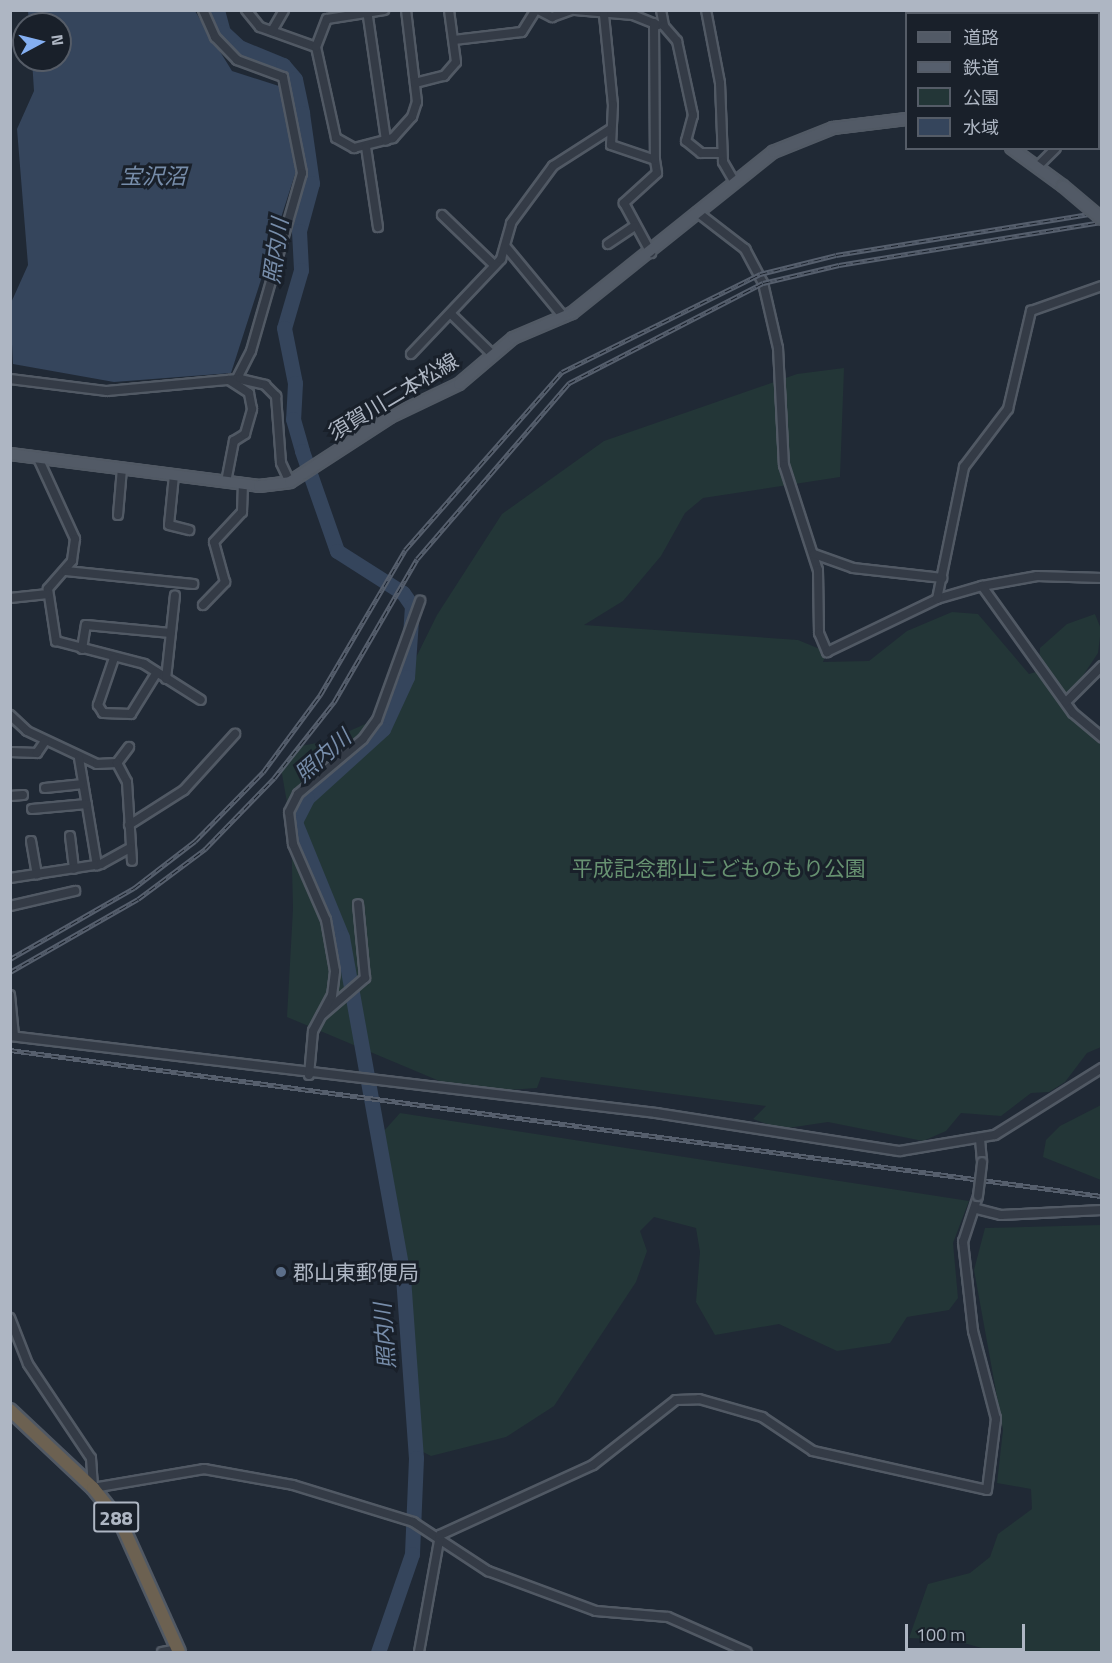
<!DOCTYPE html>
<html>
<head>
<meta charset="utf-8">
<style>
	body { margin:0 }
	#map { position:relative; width:1112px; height:1663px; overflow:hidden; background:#202935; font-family:"Titillium Web","Noto Sans JP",sans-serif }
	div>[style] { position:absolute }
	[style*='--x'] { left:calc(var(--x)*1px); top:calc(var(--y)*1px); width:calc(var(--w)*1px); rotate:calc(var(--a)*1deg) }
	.green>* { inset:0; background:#233637 }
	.water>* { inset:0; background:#35455c }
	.river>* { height:15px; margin:-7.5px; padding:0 7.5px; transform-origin:7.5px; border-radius:7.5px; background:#35455c }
	.roads { filter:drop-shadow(2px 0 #515964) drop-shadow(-2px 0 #515964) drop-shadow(0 2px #515964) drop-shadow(0 -2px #515964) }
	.minor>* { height:8px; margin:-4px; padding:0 4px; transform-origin:4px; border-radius:4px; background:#343b46 }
	.major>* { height:10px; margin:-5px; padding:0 5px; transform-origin:5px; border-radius:5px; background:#525a66 }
	.highway>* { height:12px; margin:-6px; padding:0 6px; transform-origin:6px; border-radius:6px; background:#6c6151 }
	.rail>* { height:4.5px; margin-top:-2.25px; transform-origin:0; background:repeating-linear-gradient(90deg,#19202a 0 7px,#565f6d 0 14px); box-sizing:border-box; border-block:2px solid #565f6d }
	.bridges { filter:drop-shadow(2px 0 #515964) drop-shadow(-2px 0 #515964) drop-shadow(0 2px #515964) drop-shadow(0 -2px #515964) }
	.minor-bridge>* { height:8px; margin:-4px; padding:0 4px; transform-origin:4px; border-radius:4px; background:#343b46 }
	.major-bridge>* { height:10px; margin:-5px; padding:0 5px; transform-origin:5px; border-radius:5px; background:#525a66 }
	.dots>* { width:16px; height:16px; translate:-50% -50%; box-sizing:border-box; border:3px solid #19202a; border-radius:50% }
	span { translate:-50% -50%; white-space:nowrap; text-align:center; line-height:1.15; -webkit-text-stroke:6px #19202a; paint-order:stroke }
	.shield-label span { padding:2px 4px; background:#19202a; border:2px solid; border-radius:4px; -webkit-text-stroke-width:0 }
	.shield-label { font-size:20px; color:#aeb6c3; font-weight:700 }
	.street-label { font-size:21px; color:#aeb6c3 }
	.park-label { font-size:21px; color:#679271 }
	.poi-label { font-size:21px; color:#aeb6c3 }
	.left { translate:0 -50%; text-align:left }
	.water-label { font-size:22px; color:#778daa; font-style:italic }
	.frame { position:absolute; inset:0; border:12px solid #aeb6c3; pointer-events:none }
	.legend { position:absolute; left:905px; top:12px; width:195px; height:138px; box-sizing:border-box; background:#19202a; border:2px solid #555c67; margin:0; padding:8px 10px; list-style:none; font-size:18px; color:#aeb6c3 }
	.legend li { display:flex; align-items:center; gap:12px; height:30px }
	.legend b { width:30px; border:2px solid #555c67 }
	.north { position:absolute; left:12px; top:12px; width:60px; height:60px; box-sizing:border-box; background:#19202a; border:2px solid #555c67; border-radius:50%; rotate:83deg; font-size:16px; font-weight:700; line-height:24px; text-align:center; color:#aeb6c3 }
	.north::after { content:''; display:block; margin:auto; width:21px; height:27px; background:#84aff2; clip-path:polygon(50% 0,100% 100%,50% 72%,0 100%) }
	.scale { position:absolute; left:905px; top:1624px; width:120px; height:27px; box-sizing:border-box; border:3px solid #aeb6c3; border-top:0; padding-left:8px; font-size:18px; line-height:21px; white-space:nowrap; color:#aeb6c3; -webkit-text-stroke:4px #19202a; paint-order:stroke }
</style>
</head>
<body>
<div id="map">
	<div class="green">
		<div style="clip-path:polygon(844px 368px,840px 477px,703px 498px,685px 513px,661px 556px,623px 601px,584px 625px,798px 640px,827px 652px,823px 662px,869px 661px,907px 631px,952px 612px,978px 614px,1029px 674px,1039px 671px,1040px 648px,1067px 624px,1095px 614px,1101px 629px,1098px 653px,1062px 707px,1101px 742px,1101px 1047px,1087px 1053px,1065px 1082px,1049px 1092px,1031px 1093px,1001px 1116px,961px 1113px,946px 1131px,923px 1141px,828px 1122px,781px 1129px,753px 1119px,766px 1106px,541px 1077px,537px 1088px,468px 1093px,287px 1017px,293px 909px,291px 826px,281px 768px,296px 747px,327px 741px,372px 721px,395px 700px,437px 615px,502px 514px,604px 441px,797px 374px)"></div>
		<div style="clip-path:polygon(1101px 1105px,1101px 1180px,1043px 1157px,1046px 1140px,1060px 1126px)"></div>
		<div style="clip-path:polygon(400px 1113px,969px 1201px,953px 1243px,958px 1298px,949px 1310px,907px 1317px,890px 1343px,837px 1351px,779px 1324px,715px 1335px,696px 1302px,700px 1252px,696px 1228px,654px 1217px,640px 1231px,647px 1251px,636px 1282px,554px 1406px,506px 1437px,431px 1456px,417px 1449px,409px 1280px,383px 1171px,383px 1132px)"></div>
		<div style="clip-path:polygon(1101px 1225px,1101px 1652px,996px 1652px,953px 1640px,909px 1638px,928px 1584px,970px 1573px,990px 1557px,998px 1534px,1032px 1509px,1031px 1489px,997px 1483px,1003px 1430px,974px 1270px,985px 1228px)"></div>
	</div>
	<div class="water">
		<div style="clip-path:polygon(28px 11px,195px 11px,232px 71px,282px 87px,297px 168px,231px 373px,114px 382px,13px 364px,10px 305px,28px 265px,17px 129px,34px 91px,32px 60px,60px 60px,60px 24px,29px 24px)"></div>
	</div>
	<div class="river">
		<div style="--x:217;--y:10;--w:23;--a:75"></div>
		<div style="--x:223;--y:32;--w:22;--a:43"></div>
		<div style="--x:239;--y:47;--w:48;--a:22.2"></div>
		<div style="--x:283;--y:65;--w:18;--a:49"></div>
		<div style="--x:295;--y:79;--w:35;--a:78"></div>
		<div style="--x:302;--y:113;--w:71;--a:81.9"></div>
		<div style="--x:312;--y:183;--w:50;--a:105.2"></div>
		<div style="--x:299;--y:231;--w:39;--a:87"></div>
		<div style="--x:301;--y:270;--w:60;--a:106.3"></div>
		<div style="--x:284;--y:328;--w:56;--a:78.7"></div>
		<div style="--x:295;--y:383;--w:36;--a:93"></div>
		<div style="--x:293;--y:419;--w:33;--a:74"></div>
		<div style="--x:302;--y:451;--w:106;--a:70.7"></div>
		<div style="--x:337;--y:551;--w:78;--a:32.5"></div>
		<div style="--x:403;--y:593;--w:16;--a:55"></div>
		<div style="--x:412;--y:606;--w:71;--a:94"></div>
		<div style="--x:407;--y:677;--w:57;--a:114.8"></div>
		<div style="--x:383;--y:729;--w:103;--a:137.8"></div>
		<div style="--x:307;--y:798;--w:27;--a:117"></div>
		<div style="--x:295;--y:822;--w:124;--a:67.8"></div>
		<div style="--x:342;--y:937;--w:345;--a:79.8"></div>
		<div style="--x:403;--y:1277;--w:181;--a:85.9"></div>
		<div style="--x:416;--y:1458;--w:96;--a:92.4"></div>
		<div style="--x:412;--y:1554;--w:104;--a:109.1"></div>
	</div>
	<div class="roads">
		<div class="minor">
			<div style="--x:203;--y:10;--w:30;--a:66"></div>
			<div style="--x:215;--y:37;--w:32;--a:46"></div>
			<div style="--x:237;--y:60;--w:49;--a:20.3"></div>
			<div style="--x:283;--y:77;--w:98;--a:78.8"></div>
			<div style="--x:302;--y:173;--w:185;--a:106"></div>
			<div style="--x:251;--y:351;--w:33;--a:117"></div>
			<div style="--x:246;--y:10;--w:22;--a:51"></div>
			<div style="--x:260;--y:27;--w:59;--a:19.7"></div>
			<div style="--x:316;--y:47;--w:93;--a:77.6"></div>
			<div style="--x:336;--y:138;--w:21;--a:29"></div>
			<div style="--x:354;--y:148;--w:40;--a:-14.4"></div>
			<div style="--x:393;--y:138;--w:28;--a:-48"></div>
			<div style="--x:412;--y:117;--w:16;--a:-72"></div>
			<div style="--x:417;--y:102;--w:93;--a:-96.8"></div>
			<div style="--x:367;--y:10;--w:132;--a:81.7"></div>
			<div style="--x:538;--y:10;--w:16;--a:27"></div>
			<div style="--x:552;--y:17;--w:20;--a:-20"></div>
			<div style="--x:575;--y:10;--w:58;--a:4.9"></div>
			<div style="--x:633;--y:15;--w:27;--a:22"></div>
			<div style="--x:661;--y:10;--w:16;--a:79"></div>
			<div style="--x:664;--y:26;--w:20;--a:49"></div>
			<div style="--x:677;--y:41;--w:76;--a:77.8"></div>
			<div style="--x:693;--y:115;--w:27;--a:105"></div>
			<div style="--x:686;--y:141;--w:19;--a:39"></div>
			<div style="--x:701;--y:153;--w:21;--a:0"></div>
			<div style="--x:706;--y:10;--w:74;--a:79.1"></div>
			<div style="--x:720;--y:83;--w:79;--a:87.8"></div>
			<div style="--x:723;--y:162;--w:24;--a:60"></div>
			<div style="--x:922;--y:10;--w:4;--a:63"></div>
			<div style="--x:1029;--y:14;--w:6;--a:-45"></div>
			<div style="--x:604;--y:15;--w:90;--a:84.3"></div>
			<div style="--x:613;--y:105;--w:40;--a:92.9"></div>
			<div style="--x:611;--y:145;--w:46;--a:18.8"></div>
			<div style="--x:655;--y:160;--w:13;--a:81"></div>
			<div style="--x:657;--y:173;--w:45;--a:137.7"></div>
			<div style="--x:624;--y:203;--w:57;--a:61.6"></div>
			<div style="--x:654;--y:23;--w:137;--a:89.6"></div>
			<div style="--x:272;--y:31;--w:24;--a:-60"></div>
			<div style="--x:454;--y:40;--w:68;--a:-6.7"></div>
			<div style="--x:522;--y:32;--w:26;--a:-58"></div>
			<div style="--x:316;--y:47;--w:30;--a:-69"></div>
			<div style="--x:327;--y:19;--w:58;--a:-9"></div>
			<div style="--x:1098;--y:59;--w:6;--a:-51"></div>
			<div style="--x:415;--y:83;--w:30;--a:-14"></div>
			<div style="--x:444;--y:76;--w:18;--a:-49"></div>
			<div style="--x:456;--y:62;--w:52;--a:-97.7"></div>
			<div style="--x:1098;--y:119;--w:4;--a:-27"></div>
			<div style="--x:366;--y:147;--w:81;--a:81.5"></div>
			<div style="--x:1038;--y:166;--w:25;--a:-45"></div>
			<div style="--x:697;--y:212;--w:61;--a:37.6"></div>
			<div style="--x:745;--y:249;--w:38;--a:62"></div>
			<div style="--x:763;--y:283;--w:67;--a:77"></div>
			<div style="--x:778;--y:348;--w:117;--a:87.1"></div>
			<div style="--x:784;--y:465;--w:110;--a:72.1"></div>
			<div style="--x:818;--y:570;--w:63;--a:89.1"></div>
			<div style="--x:819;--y:633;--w:21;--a:67"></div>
			<div style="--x:827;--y:652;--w:122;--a:-25.7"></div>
			<div style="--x:937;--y:599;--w:47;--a:-16.1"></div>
			<div style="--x:982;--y:586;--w:56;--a:-10.3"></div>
			<div style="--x:1037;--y:576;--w:65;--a:1.8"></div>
			<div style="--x:442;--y:215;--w:72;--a:43.9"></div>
			<div style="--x:608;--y:244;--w:32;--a:-34"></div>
			<div style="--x:506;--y:247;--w:91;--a:50.4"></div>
			<div style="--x:451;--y:314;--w:56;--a:44.3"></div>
			<div style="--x:411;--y:354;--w:131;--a:-46.5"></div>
			<div style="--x:501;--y:259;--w:37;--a:-74"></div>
			<div style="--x:511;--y:223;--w:71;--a:-53.6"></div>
			<div style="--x:553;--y:166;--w:67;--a:-32.7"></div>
			<div style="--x:10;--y:379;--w:98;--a:7.1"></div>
			<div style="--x:107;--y:391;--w:134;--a:-5.2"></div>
			<div style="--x:240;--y:379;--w:26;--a:13"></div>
			<div style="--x:265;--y:385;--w:16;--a:45"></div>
			<div style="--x:276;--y:396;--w:67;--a:85.7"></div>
			<div style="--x:281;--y:463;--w:21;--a:65"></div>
			<div style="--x:38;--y:458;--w:89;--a:65.4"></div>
			<div style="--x:75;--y:539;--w:22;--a:98"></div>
			<div style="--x:72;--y:561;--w:37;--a:131"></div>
			<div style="--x:48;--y:589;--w:53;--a:81.3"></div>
			<div style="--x:56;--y:641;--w:91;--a:14.6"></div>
			<div style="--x:144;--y:664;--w:67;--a:32.3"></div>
			<div style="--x:174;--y:475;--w:50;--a:95.7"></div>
			<div style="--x:169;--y:525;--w:21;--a:14"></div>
			<div style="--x:226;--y:482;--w:42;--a:-79"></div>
			<div style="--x:234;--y:441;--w:13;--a:-32"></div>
			<div style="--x:245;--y:434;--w:26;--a:-74"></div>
			<div style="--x:252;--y:409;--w:16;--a:-101"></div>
			<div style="--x:249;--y:393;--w:24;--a:-147"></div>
			<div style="--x:118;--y:515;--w:47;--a:-85.1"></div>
			<div style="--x:814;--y:554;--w:41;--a:19.7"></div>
			<div style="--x:853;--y:568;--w:90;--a:6.4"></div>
			<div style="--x:66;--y:571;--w:128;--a:5.8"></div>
			<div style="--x:982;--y:586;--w:156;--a:54.4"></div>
			<div style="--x:1073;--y:713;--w:38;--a:40"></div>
			<div style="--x:10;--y:598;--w:38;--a:-6"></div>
			<div style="--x:937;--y:599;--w:135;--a:-78.4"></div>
			<div style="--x:964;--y:467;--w:73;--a:-52.8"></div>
			<div style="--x:1008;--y:409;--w:101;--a:-76.8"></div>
			<div style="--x:1031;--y:311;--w:75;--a:-19.4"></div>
			<div style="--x:203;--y:605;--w:32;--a:-46"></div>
			<div style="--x:225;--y:582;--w:41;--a:-105.4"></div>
			<div style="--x:214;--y:542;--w:41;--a:-47"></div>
			<div style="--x:242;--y:512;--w:28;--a:-88"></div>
			<div style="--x:82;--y:649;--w:24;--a:-81"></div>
			<div style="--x:86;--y:625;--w:85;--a:5.4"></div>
			<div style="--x:114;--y:658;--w:50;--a:108.8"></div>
			<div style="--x:98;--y:705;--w:9;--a:58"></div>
			<div style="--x:103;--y:713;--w:28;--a:2"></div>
			<div style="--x:131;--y:714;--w:49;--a:-58.2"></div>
			<div style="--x:166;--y:679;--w:84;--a:-83.9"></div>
			<div style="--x:1066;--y:702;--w:51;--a:-45"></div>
			<div style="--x:10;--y:715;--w:23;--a:43"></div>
			<div style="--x:27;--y:731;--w:77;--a:25.2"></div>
			<div style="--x:97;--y:764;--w:20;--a:-3"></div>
			<div style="--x:117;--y:763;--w:20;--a:-53"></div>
			<div style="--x:10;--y:752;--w:27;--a:2"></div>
			<div style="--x:37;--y:753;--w:14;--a:-56"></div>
			<div style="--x:79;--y:758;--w:109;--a:80.5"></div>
			<div style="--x:117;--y:763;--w:21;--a:62"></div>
			<div style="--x:127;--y:782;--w:79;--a:86.4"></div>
			<div style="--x:45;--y:788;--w:36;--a:-6"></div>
			<div style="--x:10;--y:796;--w:13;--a:-4"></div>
			<div style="--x:32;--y:809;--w:55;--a:-5.2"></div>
			<div style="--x:129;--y:825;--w:65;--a:-32.5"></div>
			<div style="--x:184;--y:790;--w:76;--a:-47.7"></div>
			<div style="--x:70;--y:836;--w:33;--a:83"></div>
			<div style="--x:31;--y:841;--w:34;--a:80"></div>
			<div style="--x:10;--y:878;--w:92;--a:-8.7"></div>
			<div style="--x:101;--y:864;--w:33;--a:-29"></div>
			<div style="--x:10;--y:906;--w:67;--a:-13"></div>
			<div style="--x:10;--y:995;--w:41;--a:84.4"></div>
			<div style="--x:322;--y:1015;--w:57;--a:-40.7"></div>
			<div style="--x:365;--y:978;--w:74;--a:-95.4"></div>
			<div style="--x:10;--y:1036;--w:651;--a:6.8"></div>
			<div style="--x:656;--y:1113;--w:247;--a:8.9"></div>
			<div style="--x:900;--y:1151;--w:96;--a:-9.6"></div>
			<div style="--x:995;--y:1135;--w:126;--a:-32.1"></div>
			<div style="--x:309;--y:1075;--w:44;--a:-84.8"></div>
			<div style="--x:313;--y:1031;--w:40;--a:-62"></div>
			<div style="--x:332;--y:996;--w:25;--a:-83"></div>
			<div style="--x:335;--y:971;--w:52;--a:-100"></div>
			<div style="--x:326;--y:920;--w:83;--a:-113.5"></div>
			<div style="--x:293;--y:844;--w:32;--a:-97"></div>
			<div style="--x:289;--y:812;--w:20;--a:-63"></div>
			<div style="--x:298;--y:794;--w:85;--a:-40.2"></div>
			<div style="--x:363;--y:739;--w:24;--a:-54"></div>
			<div style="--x:377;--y:720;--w:127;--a:-70.1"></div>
			<div style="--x:980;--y:1139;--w:23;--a:85"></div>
			<div style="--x:977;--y:1209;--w:25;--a:14"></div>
			<div style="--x:1001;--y:1215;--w:101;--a:-2.8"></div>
			<div style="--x:10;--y:1318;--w:49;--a:68.6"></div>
			<div style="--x:28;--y:1364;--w:113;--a:56.2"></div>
			<div style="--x:91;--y:1458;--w:30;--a:86"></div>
			<div style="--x:93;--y:1488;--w:113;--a:-9.7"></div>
			<div style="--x:204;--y:1469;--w:90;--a:10.2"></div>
			<div style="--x:293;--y:1485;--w:126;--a:17.1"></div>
			<div style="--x:413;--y:1522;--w:90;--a:33.2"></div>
			<div style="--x:488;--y:1571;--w:115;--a:20.3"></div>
			<div style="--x:596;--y:1611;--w:72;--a:4.8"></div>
			<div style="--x:668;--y:1617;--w:86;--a:23.9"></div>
			<div style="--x:162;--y:1652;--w:15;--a:-11"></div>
			<div style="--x:419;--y:1652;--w:119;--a:-79.8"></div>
			<div style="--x:440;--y:1535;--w:168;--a:-24.6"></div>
			<div style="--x:593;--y:1465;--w:105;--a:-38.1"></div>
			<div style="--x:676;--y:1400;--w:23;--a:-2"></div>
			<div style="--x:699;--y:1399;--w:66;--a:15.9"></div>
			<div style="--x:762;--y:1417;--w:61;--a:33.7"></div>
			<div style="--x:813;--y:1451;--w:178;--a:12.6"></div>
			<div style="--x:987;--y:1490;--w:72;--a:-82.8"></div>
			<div style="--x:996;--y:1419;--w:91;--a:-104.6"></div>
			<div style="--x:973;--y:1331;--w:90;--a:-96.4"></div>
			<div style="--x:963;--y:1242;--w:48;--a:-71.9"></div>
		</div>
		<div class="major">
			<div style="--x:1011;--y:148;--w:64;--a:36.2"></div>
			<div style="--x:10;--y:454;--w:251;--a:7.3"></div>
			<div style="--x:259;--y:486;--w:31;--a:-7"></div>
			<div style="--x:290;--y:482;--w:119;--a:-33"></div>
			<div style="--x:390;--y:417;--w:76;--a:-25.6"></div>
			<div style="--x:459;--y:384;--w:71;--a:-40.4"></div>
			<div style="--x:513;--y:338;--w:64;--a:-23"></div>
			<div style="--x:572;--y:313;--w:258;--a:-38.7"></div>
			<div style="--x:773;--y:152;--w:65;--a:-21.8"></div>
			<div style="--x:833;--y:128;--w:74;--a:-7"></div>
		</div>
		<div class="highway">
			<div style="--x:10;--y:1410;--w:114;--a:43.2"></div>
			<div style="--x:93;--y:1488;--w:45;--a:51.3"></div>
			<div style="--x:121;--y:1523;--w:141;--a:65.8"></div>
		</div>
	</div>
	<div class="rail">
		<div style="--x:10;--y:959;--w:143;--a:-29.8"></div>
		<div style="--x:134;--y:888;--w:77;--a:-37.6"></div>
		<div style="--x:195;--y:841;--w:97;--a:-45.4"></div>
		<div style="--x:263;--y:772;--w:96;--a:-53.5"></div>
		<div style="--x:320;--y:695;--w:168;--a:-59.6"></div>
		<div style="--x:405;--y:550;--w:237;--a:-48.6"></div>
		<div style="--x:562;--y:372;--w:221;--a:-26.3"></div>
		<div style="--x:760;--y:274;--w:78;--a:-14"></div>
		<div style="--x:836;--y:255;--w:269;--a:-9.2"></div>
		<div style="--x:10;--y:972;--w:147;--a:-29.7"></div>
		<div style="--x:138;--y:899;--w:84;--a:-36.7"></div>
		<div style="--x:205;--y:849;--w:99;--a:-45.8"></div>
		<div style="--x:274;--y:778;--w:97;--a:-51.7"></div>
		<div style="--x:334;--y:702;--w:165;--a:-59.9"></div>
		<div style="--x:417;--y:559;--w:233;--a:-49.2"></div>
		<div style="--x:569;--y:383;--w:218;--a:-27.3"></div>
		<div style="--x:763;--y:283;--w:78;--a:-13.3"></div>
		<div style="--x:839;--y:265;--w:266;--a:-9.3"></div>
		<div style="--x:10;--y:1050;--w:1102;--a:7.62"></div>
	</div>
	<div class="bridges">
		<div class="minor-bridge">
			<div style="--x:978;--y:1196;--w:34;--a:-83"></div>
		</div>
		<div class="major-bridge">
			<div style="--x:1063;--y:186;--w:51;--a:40.2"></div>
		</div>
	</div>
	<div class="dots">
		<div style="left:281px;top:1272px;background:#5c6f8a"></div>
	</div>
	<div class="shield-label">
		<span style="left:116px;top:1517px">288</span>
	</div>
	<div class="street-label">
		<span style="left:393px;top:396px;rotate:-31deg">須賀川二本松線</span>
	</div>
	<div class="park-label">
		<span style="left:719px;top:868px">平成記念郡山こどものもり公園</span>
	</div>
	<div class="poi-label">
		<span class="left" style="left:293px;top:1272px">郡山東郵便局</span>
	</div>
	<div class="water-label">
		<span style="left:153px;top:177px">宝沢沼</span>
		<span style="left:276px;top:251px;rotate:-82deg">照内川</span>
		<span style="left:323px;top:756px;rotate:-41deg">照内川</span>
		<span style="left:385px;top:1336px;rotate:-94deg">照内川</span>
	</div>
	<div class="frame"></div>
	<ul class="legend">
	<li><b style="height:8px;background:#525a66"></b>道路</li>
	<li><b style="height:8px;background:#565f6d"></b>鉄道</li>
	<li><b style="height:16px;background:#233637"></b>公園</li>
	<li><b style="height:16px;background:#35455c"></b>水域</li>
	</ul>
	<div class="north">N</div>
	<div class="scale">100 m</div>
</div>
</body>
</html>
